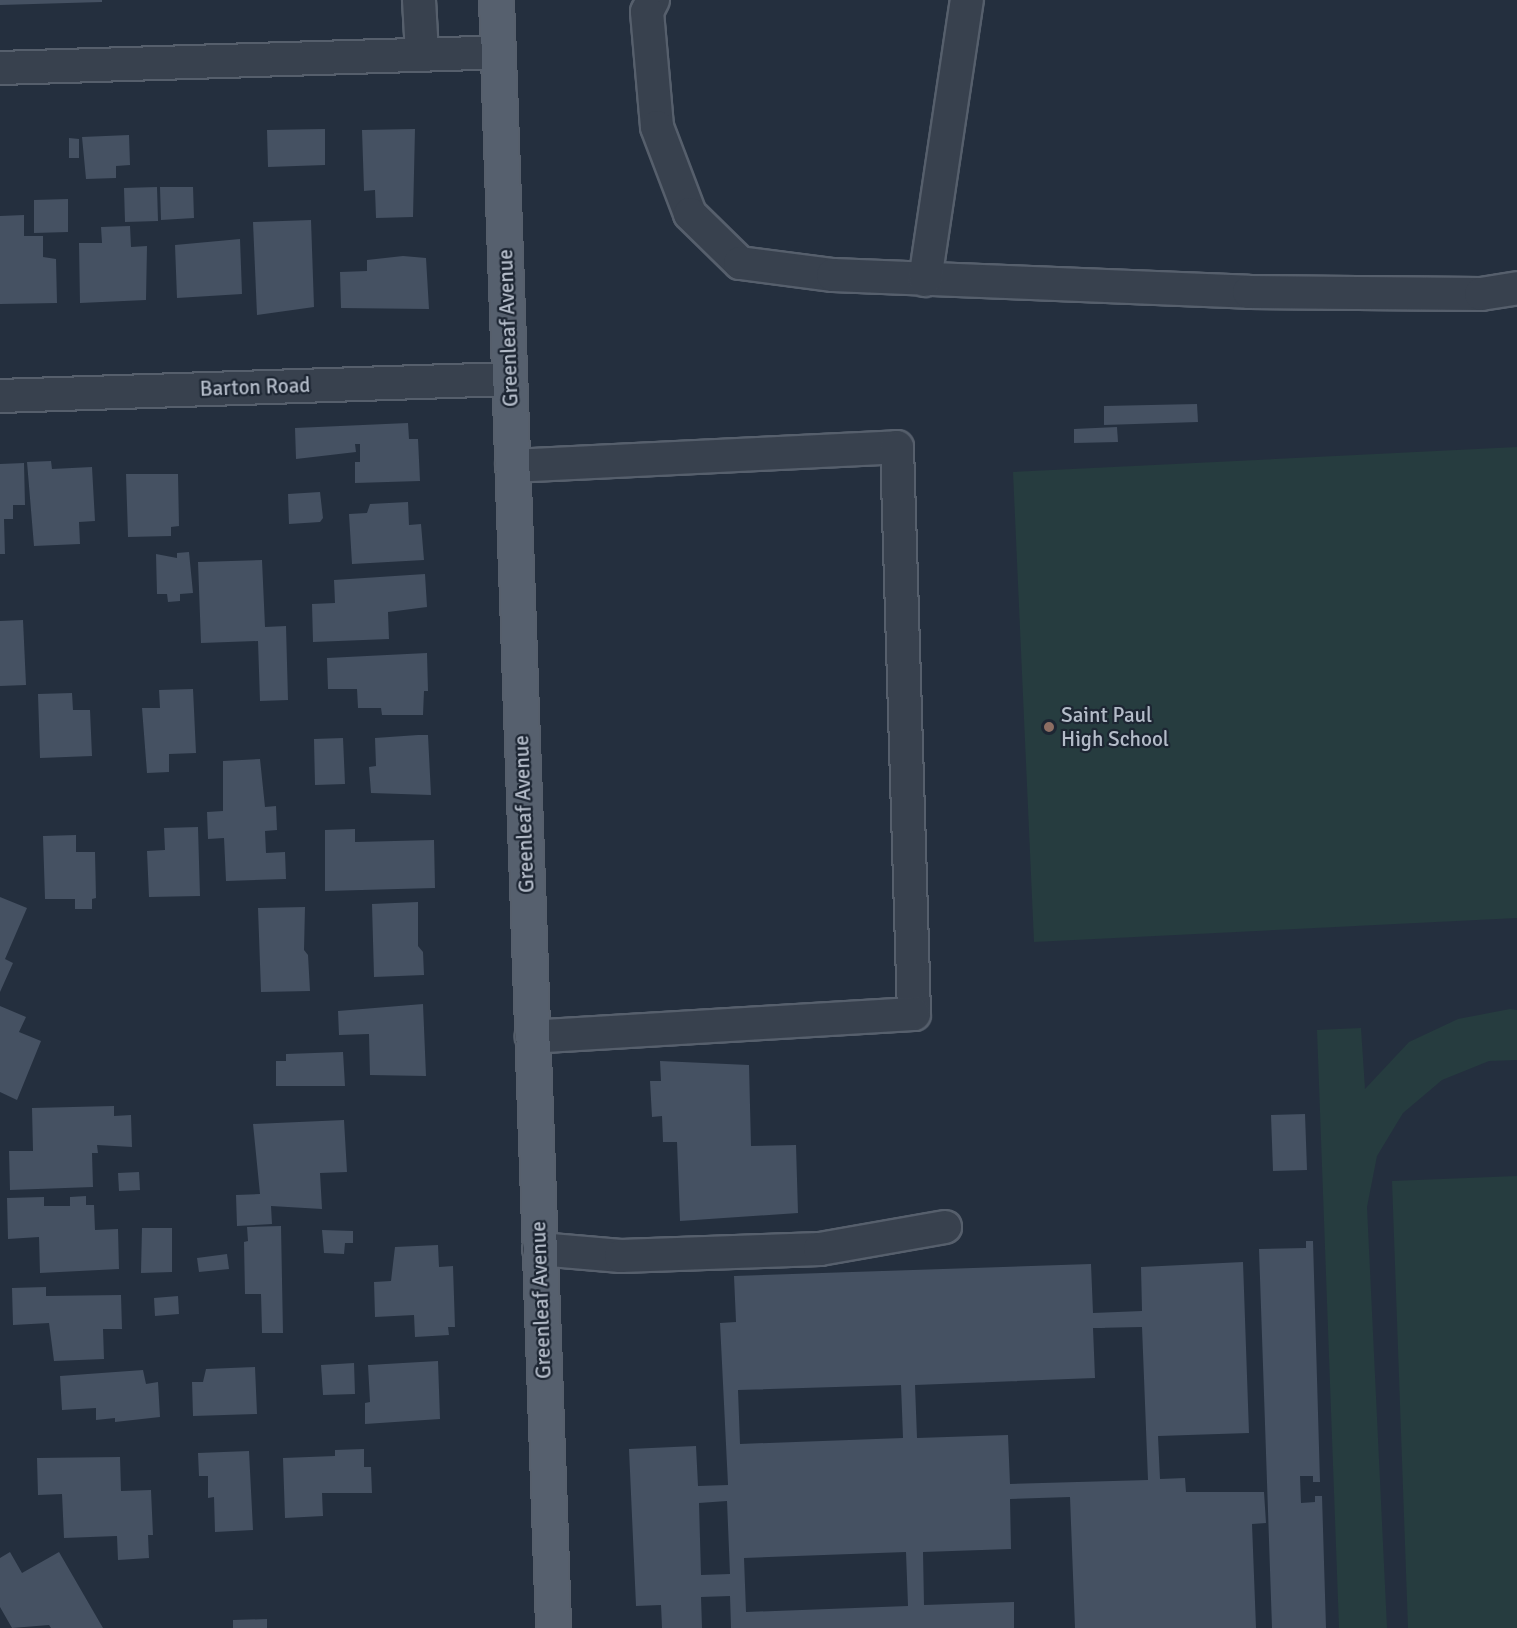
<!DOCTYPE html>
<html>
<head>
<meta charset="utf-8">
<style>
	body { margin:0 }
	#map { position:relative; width:1517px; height:1628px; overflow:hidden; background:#242f3e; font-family:Signika,sans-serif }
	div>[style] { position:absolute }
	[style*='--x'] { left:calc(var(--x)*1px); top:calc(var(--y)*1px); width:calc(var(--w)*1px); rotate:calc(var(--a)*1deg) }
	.green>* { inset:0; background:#263c3f }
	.building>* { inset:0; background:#455162 }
	.roads { filter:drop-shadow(2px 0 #565f6c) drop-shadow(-2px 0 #565f6c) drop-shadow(0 2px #565f6c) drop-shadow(0 -2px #565f6c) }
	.minor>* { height:32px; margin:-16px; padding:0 16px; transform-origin:16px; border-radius:16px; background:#38414e }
	.major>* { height:33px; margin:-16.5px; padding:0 16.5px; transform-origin:16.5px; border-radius:16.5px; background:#56606e }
	.dots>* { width:16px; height:16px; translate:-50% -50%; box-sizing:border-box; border:3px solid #1d2633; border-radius:50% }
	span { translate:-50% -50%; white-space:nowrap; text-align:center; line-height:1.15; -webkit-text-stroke:4.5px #1d2633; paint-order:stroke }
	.street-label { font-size:21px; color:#b4bcc9 }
	.poi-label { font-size:21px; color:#b4bcc9 }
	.left { translate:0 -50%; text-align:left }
</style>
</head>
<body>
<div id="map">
	<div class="green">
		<div style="clip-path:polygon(1517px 447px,1517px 918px,1034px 942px,1013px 472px)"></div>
		<div style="clip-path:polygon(1510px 1009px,1517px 1010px,1517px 1060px,1489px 1061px,1442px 1080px,1403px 1113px,1377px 1156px,1367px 1207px,1387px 1628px,1339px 1628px,1317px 1030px,1361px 1028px,1365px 1089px,1409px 1042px,1458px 1019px)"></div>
		<div style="clip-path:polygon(1517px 1176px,1517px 1628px,1408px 1628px,1392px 1181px)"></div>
	</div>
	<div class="building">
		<div style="clip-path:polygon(0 0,102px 0,102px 2px,0 5px)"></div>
		<div style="clip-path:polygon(325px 129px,325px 165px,268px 167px,267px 130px)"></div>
		<div style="clip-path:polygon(415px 129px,413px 217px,376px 218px,375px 190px,364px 191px,362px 130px)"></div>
		<div style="clip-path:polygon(129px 135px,130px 165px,116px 166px,116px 178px,86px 179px,82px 137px)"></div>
		<div style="clip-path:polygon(69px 138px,79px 139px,79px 158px,69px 158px)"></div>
		<div style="clip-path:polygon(157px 187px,158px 221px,125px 222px,124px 188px)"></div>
		<div style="clip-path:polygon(160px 187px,193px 187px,194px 218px,161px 220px)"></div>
		<div style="clip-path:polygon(68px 199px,68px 232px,34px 233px,34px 200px)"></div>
		<div style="clip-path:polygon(24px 215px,24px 236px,43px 236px,43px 257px,56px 259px,57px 303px,0 304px,0 216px)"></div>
		<div style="clip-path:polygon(311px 220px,314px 307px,257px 315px,253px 222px)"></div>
		<div style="clip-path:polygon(130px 226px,131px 247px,147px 246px,146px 300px,80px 303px,79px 243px,102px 243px,101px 227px)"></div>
		<div style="clip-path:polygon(240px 239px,242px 294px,177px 298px,175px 245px)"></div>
		<div style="clip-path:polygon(403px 256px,426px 258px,429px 309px,341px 308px,340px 272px,367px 271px,367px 260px)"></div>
		<div style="clip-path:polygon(1197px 404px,1198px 422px,1104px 425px,1104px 406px)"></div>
		<div style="clip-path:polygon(408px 423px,409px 439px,418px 439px,420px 481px,355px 483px,355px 462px,360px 462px,360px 444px,355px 444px,356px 452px,296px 459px,295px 428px)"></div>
		<div style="clip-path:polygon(1117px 427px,1118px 442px,1074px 443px,1074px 429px)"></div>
		<div style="clip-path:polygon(51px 461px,52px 469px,92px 467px,95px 521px,79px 522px,80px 544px,34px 546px,27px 462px)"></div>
		<div style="clip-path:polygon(24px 463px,25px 505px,13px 505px,13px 519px,4px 519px,5px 554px,0 554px,0 464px)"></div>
		<div style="clip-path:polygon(126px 474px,178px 474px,179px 526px,171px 527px,171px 536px,128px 537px)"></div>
		<div style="clip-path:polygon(320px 492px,323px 518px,320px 522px,289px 524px,288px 494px)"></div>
		<div style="clip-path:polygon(408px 502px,409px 525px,421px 524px,424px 560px,352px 564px,349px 514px,367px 513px,370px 504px)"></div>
		<div style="clip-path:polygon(189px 552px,193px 593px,180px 594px,180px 601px,168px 602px,167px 594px,157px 594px,156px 554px,177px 558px,177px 553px)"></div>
		<div style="clip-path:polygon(262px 560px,265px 627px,286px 626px,288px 700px,260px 701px,258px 641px,201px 643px,198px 562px)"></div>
		<div style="clip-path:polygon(425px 574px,427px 607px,388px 612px,389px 639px,313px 642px,312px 604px,335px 603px,334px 580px)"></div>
		<div style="clip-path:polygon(23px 620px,26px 685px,0 686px,0 621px)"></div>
		<div style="clip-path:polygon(427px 653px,428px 691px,424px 691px,423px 715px,382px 715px,381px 708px,358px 708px,357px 689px,328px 689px,327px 658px)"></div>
		<div style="clip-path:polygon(193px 689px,196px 753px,169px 754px,169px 772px,147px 773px,142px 708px,160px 708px,159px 690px)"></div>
		<div style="clip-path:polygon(72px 693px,73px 710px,90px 710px,92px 756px,40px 758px,38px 694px)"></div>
		<div style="clip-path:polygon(418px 735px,428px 735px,431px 795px,371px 793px,369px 767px,376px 766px,375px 738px)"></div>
		<div style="clip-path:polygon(343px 738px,345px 784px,315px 785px,314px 739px)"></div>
		<div style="clip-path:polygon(260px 759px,265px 807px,276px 806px,277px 830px,265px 831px,266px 853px,285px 852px,286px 879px,226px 881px,224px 838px,208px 839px,207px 812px,223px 811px,223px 761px)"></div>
		<div style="clip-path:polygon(198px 827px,200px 896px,149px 897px,147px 851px,165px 850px,164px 828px)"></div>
		<div style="clip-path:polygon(355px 829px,355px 842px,434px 840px,435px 888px,325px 891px,325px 830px)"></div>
		<div style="clip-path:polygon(76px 835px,76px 852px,95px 852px,96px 898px,92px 899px,92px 909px,75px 909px,75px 899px,45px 899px,43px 836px)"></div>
		<div style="clip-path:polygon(0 897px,27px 908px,5px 959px,13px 963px,0 992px)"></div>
		<div style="clip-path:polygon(418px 902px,418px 946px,423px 952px,424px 975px,374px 977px,372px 904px)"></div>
		<div style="clip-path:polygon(305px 907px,304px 950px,308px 955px,310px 991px,261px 992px,258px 908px)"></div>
		<div style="clip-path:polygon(423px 1004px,426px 1076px,370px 1075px,369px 1034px,339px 1035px,338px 1011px)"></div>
		<div style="clip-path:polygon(0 1006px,26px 1017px,19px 1032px,41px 1041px,17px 1100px,0 1092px)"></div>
		<div style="clip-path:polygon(343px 1052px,345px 1086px,276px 1086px,276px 1061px,286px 1061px,286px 1054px)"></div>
		<div style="clip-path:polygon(660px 1061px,749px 1065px,751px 1146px,796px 1145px,798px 1213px,680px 1221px,677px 1142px,663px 1142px,662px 1116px,652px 1117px,650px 1081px,661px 1081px)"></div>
		<div style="clip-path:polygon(114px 1106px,114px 1116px,131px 1115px,132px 1147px,97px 1145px,98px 1153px,92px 1153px,93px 1187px,10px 1190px,9px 1151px,33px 1151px,32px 1108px)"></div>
		<div style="clip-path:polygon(1305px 1114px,1307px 1170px,1273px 1171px,1271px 1115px)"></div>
		<div style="clip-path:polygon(344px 1120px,347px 1172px,320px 1173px,322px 1209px,271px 1206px,272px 1224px,237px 1226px,236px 1195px,260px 1194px,253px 1124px)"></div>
		<div style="clip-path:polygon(139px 1172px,140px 1190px,119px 1191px,118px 1173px)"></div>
		<div style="clip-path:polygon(86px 1196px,86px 1205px,94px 1205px,95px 1230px,118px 1229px,119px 1269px,40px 1273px,39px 1237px,8px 1239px,7px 1198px,44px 1197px,44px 1206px,70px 1206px,70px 1197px)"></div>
		<div style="clip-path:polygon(281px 1226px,283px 1333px,262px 1333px,261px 1294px,245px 1294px,244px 1242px,248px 1241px,247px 1227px)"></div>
		<div style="clip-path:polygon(142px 1228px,172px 1228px,172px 1272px,141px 1273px)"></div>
		<div style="clip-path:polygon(322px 1230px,353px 1231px,353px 1243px,345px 1243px,344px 1254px,324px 1253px)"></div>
		<div style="clip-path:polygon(1306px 1241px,1313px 1241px,1320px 1482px,1313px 1482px,1313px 1476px,1300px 1476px,1301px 1503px,1315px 1502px,1315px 1496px,1322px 1496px,1326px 1628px,1272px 1628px,1259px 1249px,1306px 1248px)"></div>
		<div style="clip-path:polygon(438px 1245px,439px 1267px,453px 1266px,455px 1327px,448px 1327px,449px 1335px,415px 1337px,414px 1315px,375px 1317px,374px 1282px,391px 1281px,395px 1247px)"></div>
		<div style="clip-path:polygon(227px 1254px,229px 1269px,199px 1272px,197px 1258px)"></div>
		<div style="clip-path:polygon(evenodd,1243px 1262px,1249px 1433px,1158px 1436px,1160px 1479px,1185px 1478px,1186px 1492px,1264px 1492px,1266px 1523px,1252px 1524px,1256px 1628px,1075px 1628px,1070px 1497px,1010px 1499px,1011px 1549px,923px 1552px,924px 1605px,1014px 1602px,1014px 1628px,731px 1628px,730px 1596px,701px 1597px,702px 1628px,662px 1628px,661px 1605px,636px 1606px,629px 1449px,696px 1446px,698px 1486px,728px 1485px,720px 1323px,736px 1322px,734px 1276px,1091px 1264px,1093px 1313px,1142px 1311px,1141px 1267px,1243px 1262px,1142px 1327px,1148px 1480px,1010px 1484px,1008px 1435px,917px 1438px,915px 1385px,1095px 1378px,1093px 1328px,1142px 1327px,1243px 1262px,901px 1385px,903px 1438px,740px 1444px,738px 1390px,901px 1385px,1243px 1262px,727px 1501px,730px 1574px,701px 1575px,699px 1503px,727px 1501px,1243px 1262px,906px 1552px,908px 1606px,746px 1612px,744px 1558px,906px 1552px)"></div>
		<div style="clip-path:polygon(46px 1287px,46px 1296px,121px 1295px,122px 1329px,103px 1329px,104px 1359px,54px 1361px,49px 1323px,13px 1325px,12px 1288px)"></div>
		<div style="clip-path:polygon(178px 1296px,179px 1314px,155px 1316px,154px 1298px)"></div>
		<div style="clip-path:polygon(438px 1361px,440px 1419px,365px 1424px,365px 1403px,370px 1402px,368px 1365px)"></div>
		<div style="clip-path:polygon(354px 1363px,355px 1394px,323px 1395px,321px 1365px)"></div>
		<div style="clip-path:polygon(255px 1367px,257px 1414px,193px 1416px,192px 1382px,203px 1382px,206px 1369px)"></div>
		<div style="clip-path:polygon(143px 1370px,146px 1384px,158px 1382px,160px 1417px,115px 1422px,115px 1418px,96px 1420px,96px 1408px,62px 1410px,60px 1376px)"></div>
		<div style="clip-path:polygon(364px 1449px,364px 1467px,371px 1467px,372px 1493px,322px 1493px,323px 1516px,285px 1518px,283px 1458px,335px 1456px,335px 1450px)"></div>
		<div style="clip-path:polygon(249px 1451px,253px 1530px,215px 1532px,214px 1497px,208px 1498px,208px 1476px,199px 1476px,198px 1453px)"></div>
		<div style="clip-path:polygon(120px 1457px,121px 1491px,151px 1490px,153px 1535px,148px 1535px,149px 1558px,118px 1560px,117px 1536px,64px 1538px,62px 1494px,38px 1495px,37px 1458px)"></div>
		<div style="clip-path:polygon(10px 1552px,22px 1573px,59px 1552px,103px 1628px,51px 1628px,49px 1625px,12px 1628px,0 1607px,0 1558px)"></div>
		<div style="clip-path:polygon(267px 1619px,267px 1628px,233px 1628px,233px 1620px)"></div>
	</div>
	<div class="roads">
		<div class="minor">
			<div style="--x:419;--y:0;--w:54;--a:86.8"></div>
			<div style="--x:653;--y:0;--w:13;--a:117"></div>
			<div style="--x:647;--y:12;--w:115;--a:85"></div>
			<div style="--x:657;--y:127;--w:93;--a:69.2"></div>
			<div style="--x:690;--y:214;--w:70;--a:44.4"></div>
			<div style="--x:740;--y:263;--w:94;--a:7.4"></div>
			<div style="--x:833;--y:275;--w:416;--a:2.3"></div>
			<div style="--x:1249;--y:292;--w:232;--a:0.5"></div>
			<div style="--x:1481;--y:294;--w:36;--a:-9"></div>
			<div style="--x:0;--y:68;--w:498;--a:-1.8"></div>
			<div style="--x:925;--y:280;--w:283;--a:-81.5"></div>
			<div style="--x:0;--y:396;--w:509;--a:-1.91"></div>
			<div style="--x:512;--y:466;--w:385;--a:-2.8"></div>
			<div style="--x:897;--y:447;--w:567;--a:88.28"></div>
			<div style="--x:914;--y:1014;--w:383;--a:176.6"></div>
			<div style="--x:539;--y:1249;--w:82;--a:4.9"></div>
			<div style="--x:621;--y:1256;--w:199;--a:-2"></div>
			<div style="--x:820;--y:1249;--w:127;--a:-10"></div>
		</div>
		<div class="major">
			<div style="--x:496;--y:0;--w:1629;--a:87.99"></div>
		</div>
	</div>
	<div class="dots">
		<div style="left:1049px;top:727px;background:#8d6e63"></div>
	</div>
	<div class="street-label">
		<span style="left:508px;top:328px;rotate:-92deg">Greenleaf Avenue</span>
		<span style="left:255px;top:387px;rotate:-2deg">Barton Road</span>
		<span style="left:524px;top:814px;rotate:-92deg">Greenleaf Avenue</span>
		<span style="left:541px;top:1300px;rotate:-92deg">Greenleaf Avenue</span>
	</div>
	<div class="poi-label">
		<span class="left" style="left:1061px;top:727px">Saint Paul<br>High School</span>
	</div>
</div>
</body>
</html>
